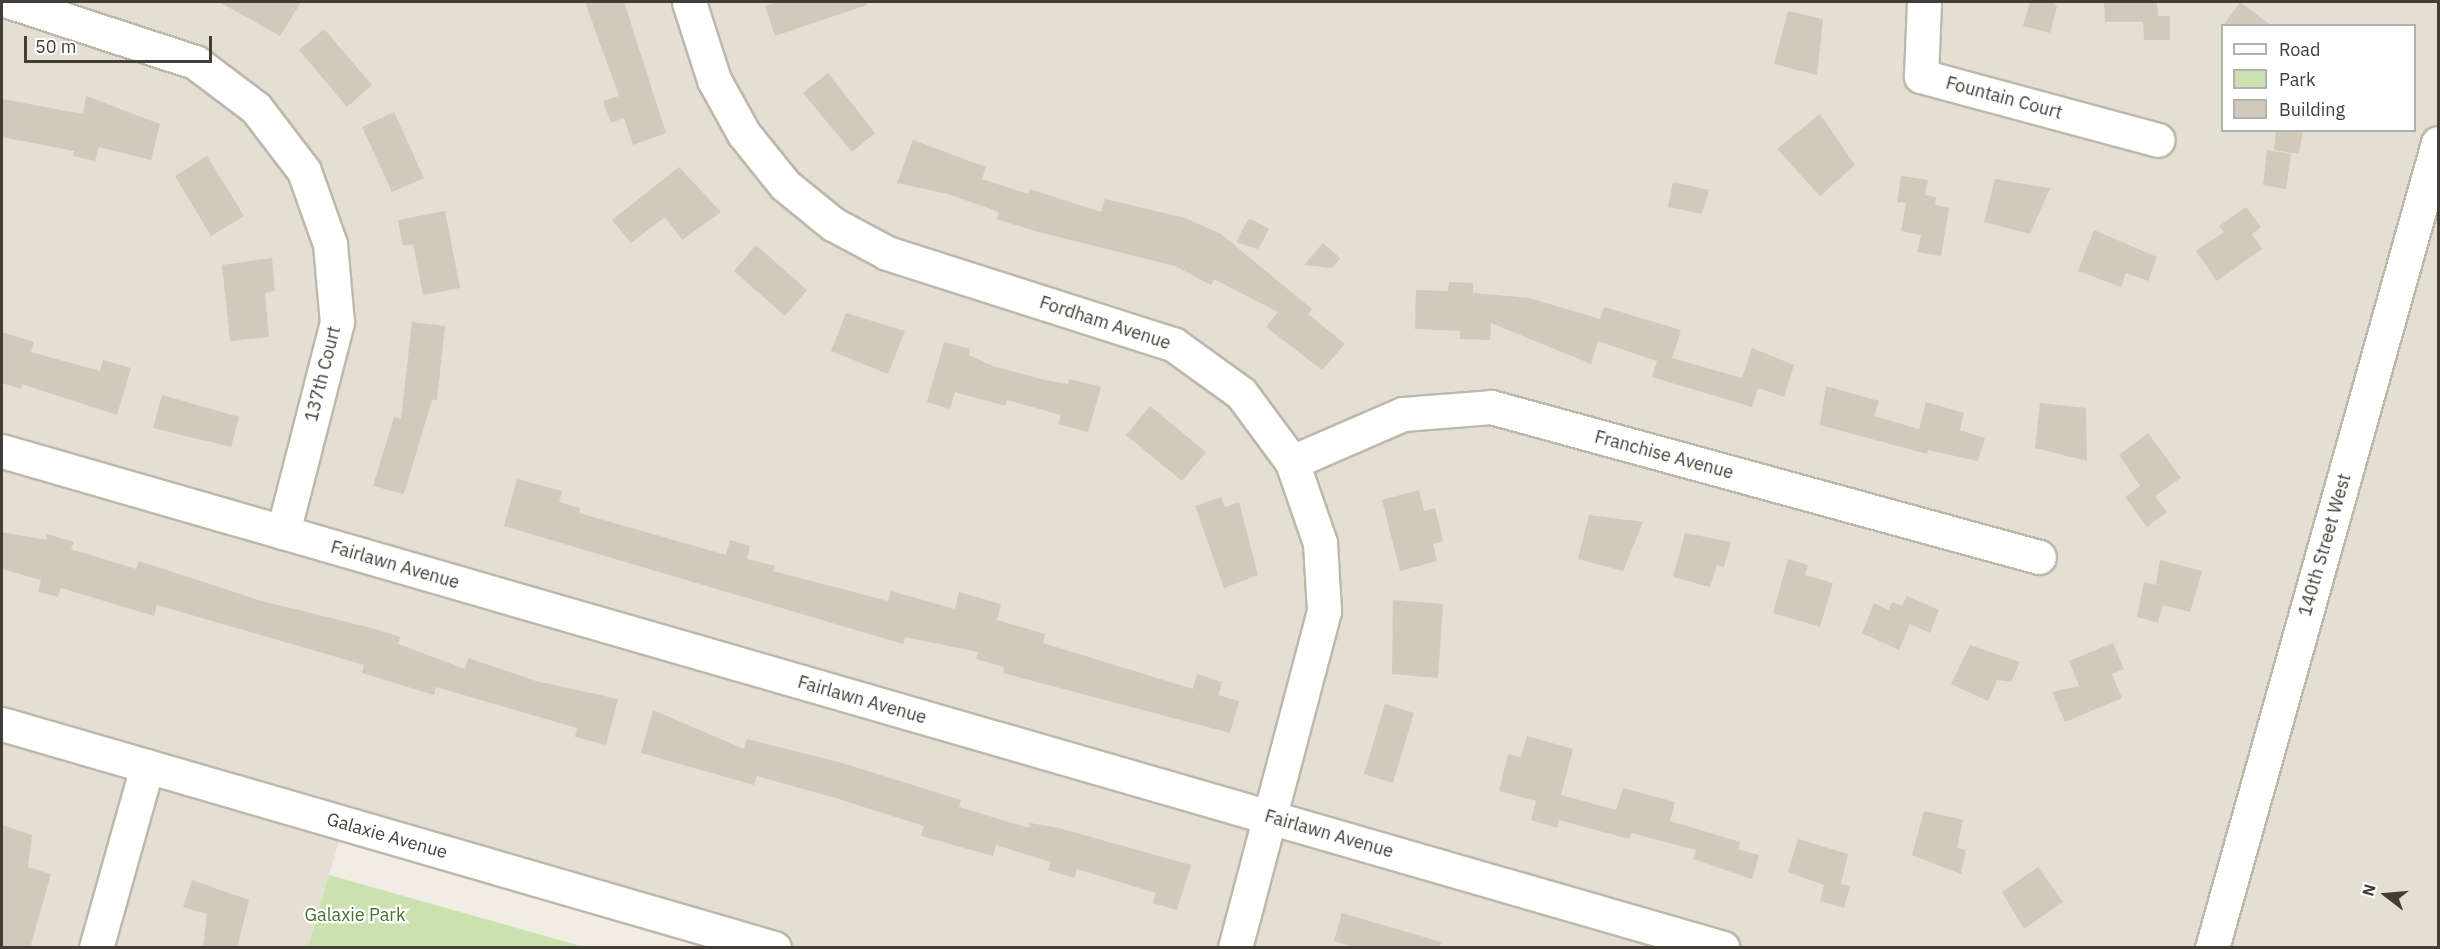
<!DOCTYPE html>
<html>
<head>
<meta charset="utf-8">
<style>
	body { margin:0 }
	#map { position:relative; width:2440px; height:949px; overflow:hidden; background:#f1ede4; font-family:"IBM Plex Sans",sans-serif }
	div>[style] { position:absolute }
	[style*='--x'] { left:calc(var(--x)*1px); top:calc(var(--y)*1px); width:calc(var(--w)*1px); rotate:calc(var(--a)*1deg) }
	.residential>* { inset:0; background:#e4dfd3 }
	.green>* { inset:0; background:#cbe2b0 }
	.building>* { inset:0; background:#d1c9bb }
	.roads { filter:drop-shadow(2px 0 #beb8ab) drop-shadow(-2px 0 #beb8ab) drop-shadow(0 2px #beb8ab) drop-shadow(0 -2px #beb8ab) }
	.minor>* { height:33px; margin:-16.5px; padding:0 16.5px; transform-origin:16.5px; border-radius:16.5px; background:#fff }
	span { translate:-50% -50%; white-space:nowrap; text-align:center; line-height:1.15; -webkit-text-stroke:4.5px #fff; paint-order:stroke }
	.street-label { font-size:18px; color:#423d35 }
	.park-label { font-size:18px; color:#466f2d }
	.frame { position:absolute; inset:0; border:3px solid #423d35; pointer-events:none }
	.legend { position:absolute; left:2221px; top:24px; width:195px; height:108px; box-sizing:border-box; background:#fff; border:2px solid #b3b1ae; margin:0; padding:8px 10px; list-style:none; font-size:18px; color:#423d35 }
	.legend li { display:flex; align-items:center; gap:12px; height:30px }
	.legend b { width:30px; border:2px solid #b3b1ae }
	.north { position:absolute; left:2356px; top:865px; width:60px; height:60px; -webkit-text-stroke:4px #fff; paint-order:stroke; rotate:286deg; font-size:16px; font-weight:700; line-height:24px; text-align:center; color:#423d35 }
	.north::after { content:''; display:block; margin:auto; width:21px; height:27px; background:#423d35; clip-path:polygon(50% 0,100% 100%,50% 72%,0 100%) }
	.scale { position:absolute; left:24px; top:36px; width:188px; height:27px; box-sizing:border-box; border:3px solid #423d35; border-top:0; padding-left:8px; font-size:18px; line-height:21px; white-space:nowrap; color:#423d35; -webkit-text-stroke:4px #fff; paint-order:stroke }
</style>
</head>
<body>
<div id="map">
	<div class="residential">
		<div style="clip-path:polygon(evenodd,2px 2px,2438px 2px,2438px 947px,774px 947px,344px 824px,308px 947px,2px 947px,2px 2px,2222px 26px,2414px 26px,2414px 130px,2222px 130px,2222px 26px)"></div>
	</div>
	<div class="green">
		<div style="clip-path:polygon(329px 875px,584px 947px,308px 947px)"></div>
	</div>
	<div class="building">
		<div style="clip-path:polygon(219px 2px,301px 2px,280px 36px)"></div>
		<div style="clip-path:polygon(585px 2px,624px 2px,666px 133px,633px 145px,624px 118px,611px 123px,603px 101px,619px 96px)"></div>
		<div style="clip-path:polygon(777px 2px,867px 2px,867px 5px,775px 36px,765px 6px)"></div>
		<div style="clip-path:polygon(2030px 2px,2053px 2px,2057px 7px,2050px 33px,2023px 26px)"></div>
		<div style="clip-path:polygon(2104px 2px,2157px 2px,2158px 16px,2170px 16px,2170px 40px,2144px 40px,2143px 22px,2105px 22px)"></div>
		<div style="clip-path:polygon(2240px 2px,2272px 26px,2223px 26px)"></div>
		<div style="clip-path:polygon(1788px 11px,1823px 19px,1817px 75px,1774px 64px)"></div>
		<div style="clip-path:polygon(324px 29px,372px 85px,347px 107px,299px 50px)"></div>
		<div style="clip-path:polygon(828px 73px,875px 133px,852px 152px,803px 93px)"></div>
		<div style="clip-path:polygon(86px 96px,160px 124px,151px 160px,99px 147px,95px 161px,73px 156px,74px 151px,2px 137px,2px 99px,83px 114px)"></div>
		<div style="clip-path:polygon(394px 112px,424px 178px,392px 192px,362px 127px)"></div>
		<div style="clip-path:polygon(1820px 114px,1855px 165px,1820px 196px,1777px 149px)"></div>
		<div style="clip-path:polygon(2276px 130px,2303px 130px,2299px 154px,2274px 150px)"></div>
		<div style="clip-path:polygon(913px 140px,986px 167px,982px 179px,1028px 194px,1030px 189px,1101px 212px,1105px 199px,1185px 218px,1221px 234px,1312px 309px,1308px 314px,1345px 344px,1322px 370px,1266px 327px,1278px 312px,1214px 279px,1211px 285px,1175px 266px,1042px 233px,996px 219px,999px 212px,948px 194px,897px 183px)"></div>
		<div style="clip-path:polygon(2267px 150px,2291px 154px,2286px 189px,2263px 185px)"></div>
		<div style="clip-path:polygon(207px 156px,244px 216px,211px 236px,175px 176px)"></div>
		<div style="clip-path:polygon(679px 167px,721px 212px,682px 240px,665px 217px,631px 243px,612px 220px)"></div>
		<div style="clip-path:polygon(1901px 176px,1928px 180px,1925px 195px,1936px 197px,1935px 205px,1949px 208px,1941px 256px,1917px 252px,1921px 235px,1901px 231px,1906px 203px,1897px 202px)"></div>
		<div style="clip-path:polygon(1995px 179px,2050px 188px,2030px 234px,1984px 222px)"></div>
		<div style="clip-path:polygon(1673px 182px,1709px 190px,1702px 214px,1668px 207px)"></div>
		<div style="clip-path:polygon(2246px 207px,2261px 227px,2252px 234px,2262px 249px,2217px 281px,2196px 251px,2224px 232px,2219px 226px)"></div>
		<div style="clip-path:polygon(445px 211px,460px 288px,423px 295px,413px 244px,403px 246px,398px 220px)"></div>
		<div style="clip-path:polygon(1249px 218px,1269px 229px,1258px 249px,1236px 242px)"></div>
		<div style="clip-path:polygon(2094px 230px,2157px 257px,2148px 281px,2126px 273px,2121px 287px,2078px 271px)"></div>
		<div style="clip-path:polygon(1323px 243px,1340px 258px,1332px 268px,1304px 265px)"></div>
		<div style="clip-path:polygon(756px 245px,807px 290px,785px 316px,734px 271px)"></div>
		<div style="clip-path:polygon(272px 258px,275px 291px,265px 293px,269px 337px,230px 341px,222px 265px)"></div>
		<div style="clip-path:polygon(1449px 282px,1473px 283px,1473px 293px,1529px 298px,1600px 319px,1604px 307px,1681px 330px,1672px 358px,1742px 378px,1752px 348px,1794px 365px,1784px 397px,1758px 388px,1752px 407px,1652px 377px,1657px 361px,1598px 341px,1591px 364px,1491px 323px,1490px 340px,1460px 339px,1460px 331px,1415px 329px,1416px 290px,1448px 291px)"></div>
		<div style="clip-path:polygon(846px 313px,905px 331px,888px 374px,831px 351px)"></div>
		<div style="clip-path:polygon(412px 322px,445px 326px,437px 400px,432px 400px,404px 494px,373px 486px,394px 417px,401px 419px)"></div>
		<div style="clip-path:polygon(2px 332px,34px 342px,31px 352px,100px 371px,103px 360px,131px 368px,117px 415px,22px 384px,21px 389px,2px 383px)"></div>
		<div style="clip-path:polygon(944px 342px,970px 349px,969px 355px,993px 366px,1045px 380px,1068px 384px,1069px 379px,1101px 387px,1088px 432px,1058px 424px,1061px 415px,1007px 400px,1005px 406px,955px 392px,950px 409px,927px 402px)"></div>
		<div style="clip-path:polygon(1826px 386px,1879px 401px,1874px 416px,1919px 429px,1926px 402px,1964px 413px,1960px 430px,1985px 438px,1978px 461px,1928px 450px,1927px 454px,1820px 425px)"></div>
		<div style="clip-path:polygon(162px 395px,239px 417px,231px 447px,153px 428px)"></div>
		<div style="clip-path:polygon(2040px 403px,2086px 408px,2087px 461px,2035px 448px)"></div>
		<div style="clip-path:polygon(1150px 406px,1206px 452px,1182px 481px,1126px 435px)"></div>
		<div style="clip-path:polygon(2148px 433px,2181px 478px,2155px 496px,2167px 512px,2147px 527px,2125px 497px,2140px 486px,2119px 455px)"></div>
		<div style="clip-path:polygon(517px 479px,562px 491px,559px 502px,580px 508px,579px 513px,726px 555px,730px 540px,750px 546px,747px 559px,775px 566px,773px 571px,888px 601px,891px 591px,955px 609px,959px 592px,1001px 604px,997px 620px,1045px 634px,1043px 643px,1193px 689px,1197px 674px,1222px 682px,1218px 695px,1239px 701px,1230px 733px,1003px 673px,1004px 667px,976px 659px,978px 652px,905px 637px,903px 644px,504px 526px)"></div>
		<div style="clip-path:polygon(1419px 490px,1424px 511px,1435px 508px,1443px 541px,1433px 544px,1437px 561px,1400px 571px,1382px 500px)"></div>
		<div style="clip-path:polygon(1221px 497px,1225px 507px,1239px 502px,1258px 575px,1224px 588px,1195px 506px)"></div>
		<div style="clip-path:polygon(1589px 515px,1643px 522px,1623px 571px,1578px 559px)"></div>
		<div style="clip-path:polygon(2px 532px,46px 540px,47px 534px,74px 542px,71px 549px,136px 569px,139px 561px,258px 600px,375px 629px,400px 637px,398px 644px,465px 669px,468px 658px,536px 681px,618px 699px,606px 745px,575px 737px,577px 728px,436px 687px,434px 695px,362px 673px,364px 665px,157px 605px,154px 616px,61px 588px,58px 597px,38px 592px,41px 580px,2px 569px)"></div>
		<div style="clip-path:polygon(1685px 533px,1731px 542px,1724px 567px,1717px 565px,1710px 587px,1673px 577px)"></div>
		<div style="clip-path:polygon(1788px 559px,1808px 565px,1805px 575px,1833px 583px,1820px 627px,1773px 613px)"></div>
		<div style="clip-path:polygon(2160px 560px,2202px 571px,2190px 612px,2163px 605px,2158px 623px,2137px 617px,2144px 582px,2156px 585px)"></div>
		<div style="clip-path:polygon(1907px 596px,1939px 610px,1930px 633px,1910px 624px,1899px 650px,1862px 633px,1874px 603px,1889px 610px,1892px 602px,1902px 606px)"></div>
		<div style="clip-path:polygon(1393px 600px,1443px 604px,1438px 678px,1392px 674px)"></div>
		<div style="clip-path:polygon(2113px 643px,2124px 669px,2112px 674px,2122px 698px,2065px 722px,2052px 692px,2079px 686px,2069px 661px)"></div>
		<div style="clip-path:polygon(1970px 645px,2020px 662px,2011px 682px,1997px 680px,1988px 701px,1951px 684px)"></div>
		<div style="clip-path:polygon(1385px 704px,1414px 713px,1393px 783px,1364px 774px)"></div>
		<div style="clip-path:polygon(653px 710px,744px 749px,747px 739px,842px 763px,961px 800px,959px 807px,1029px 828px,1030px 823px,1059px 828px,1191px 865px,1177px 910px,1153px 903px,1156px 893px,1077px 869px,1074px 878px,1048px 870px,1051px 862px,996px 845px,993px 856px,921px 836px,924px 826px,832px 797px,757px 776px,754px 785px,641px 753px)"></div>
		<div style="clip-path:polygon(1527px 736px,1573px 749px,1561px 795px,1616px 810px,1623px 788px,1675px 802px,1670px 821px,1740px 842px,1738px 849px,1759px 855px,1752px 879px,1693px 859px,1696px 850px,1631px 833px,1629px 839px,1559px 820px,1557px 828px,1531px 820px,1536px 801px,1499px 791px,1508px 754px,1521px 757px)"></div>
		<div style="clip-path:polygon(1924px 811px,1963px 820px,1957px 848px,1966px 850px,1961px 874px,1912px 855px)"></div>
		<div style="clip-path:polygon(2px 825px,32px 835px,28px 867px,51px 874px,30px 948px,2px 948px)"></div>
		<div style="clip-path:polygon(1798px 839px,1848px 854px,1841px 884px,1850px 886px,1844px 908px,1820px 901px,1824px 885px,1788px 872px)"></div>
		<div style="clip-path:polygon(2038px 867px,2063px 902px,2024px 929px,2002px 892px)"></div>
		<div style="clip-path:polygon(192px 880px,249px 900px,237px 948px,203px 948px,207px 914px,183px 907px)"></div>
		<div style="clip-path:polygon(1342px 913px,1441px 942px,1440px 948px,1358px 948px,1334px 941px)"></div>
	</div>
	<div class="roads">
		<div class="minor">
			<div style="--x:11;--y:2;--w:194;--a:18.1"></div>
			<div style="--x:195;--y:62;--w:76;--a:37"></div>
			<div style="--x:256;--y:108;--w:79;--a:52.7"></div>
			<div style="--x:304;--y:171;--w:77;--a:70.4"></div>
			<div style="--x:330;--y:244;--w:78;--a:84.9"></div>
			<div style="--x:337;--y:322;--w:217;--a:104.4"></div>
			<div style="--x:689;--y:2;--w:82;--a:72.2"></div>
			<div style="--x:714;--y:80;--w:62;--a:60.9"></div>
			<div style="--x:744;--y:134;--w:65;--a:51.2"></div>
			<div style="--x:785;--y:185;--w:62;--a:39.1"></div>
			<div style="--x:833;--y:224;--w:61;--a:28.2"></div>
			<div style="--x:887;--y:253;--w:300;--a:17.7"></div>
			<div style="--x:1173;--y:344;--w:84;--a:35.8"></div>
			<div style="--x:1241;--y:393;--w:86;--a:53.5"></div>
			<div style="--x:1292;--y:462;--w:86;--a:70.9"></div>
			<div style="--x:1320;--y:543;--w:68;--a:86.6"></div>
			<div style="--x:1324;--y:611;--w:349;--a:104.8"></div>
			<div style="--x:1924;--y:2;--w:74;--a:92.3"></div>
			<div style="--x:1921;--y:76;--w:245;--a:15.1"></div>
			<div style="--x:2;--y:451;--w:1791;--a:16.11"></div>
			<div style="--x:1292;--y:462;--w:121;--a:-23.4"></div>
			<div style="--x:1403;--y:414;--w:88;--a:-4.5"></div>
			<div style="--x:1491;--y:407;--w:568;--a:15.31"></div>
			<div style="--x:2;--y:724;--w:804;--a:16.18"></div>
			<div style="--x:96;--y:948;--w:189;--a:-74.3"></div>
			<div style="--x:2212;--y:948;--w:836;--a:-74.32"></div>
		</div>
	</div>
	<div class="street-label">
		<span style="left:2004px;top:98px;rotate:15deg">Fountain Court</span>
		<span style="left:1105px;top:323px;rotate:18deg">Fordham Avenue</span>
		<span style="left:323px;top:374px;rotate:-76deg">137th Court</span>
		<span style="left:1664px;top:455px;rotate:15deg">Franchise Avenue</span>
		<span style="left:2325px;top:545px;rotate:-74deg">140th Street West</span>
		<span style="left:395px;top:565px;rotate:16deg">Fairlawn Avenue</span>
		<span style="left:862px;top:700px;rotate:16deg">Fairlawn Avenue</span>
		<span style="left:1329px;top:834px;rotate:16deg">Fairlawn Avenue</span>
		<span style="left:387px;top:836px;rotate:16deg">Galaxie Avenue</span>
	</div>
	<div class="park-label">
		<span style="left:355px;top:915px">Galaxie Park</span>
	</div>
	<div class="frame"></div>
	<ul class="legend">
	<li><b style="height:8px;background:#fff"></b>Road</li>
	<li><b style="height:16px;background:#cbe2b0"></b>Park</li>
	<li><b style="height:16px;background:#d1c9bb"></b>Building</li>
	</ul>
	<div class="north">N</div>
	<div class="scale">50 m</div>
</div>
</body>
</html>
